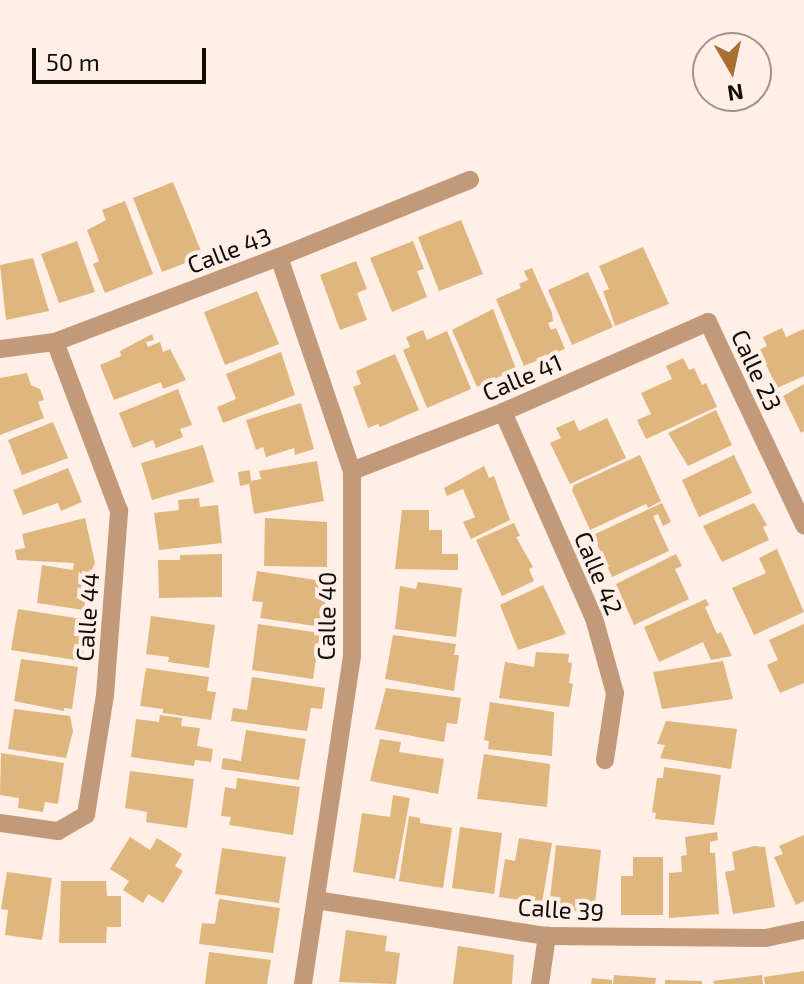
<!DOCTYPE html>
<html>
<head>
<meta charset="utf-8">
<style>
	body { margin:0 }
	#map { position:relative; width:804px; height:984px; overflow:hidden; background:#ffefe6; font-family:"Exo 2",sans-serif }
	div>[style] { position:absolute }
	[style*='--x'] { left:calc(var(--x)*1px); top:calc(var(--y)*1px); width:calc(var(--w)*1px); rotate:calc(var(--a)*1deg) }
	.building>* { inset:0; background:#dfb67e }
	.minor>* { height:18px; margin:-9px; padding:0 9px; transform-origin:9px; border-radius:9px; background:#c29a7a }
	span { translate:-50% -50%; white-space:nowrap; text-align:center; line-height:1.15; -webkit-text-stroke:8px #ffefe6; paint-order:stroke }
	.street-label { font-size:24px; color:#120b08 }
	.north { position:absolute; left:692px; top:32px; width:80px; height:80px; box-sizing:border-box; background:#ffefe6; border:2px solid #a0948d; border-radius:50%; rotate:171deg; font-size:22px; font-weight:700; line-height:32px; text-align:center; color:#120b08 }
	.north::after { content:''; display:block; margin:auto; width:28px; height:36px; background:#aa6e30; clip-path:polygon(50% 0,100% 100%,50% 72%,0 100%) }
	.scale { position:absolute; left:32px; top:48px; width:174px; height:36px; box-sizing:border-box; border:4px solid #120b08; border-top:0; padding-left:10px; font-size:24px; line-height:28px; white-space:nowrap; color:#120b08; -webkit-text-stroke:6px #ffefe6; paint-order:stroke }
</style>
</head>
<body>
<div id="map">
	<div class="building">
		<div style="clip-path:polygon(173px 182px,201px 251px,186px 257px,188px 262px,162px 272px,133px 198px)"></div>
		<div style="clip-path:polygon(125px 201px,153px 274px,105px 293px,93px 264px,99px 261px,87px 230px,106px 220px,102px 210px)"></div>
		<div style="clip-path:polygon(461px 220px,483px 274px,439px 291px,418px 237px)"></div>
		<div style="clip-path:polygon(77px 241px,95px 292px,59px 303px,41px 254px)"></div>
		<div style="clip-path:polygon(413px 241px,424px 269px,417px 271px,427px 297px,392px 312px,370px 258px)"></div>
		<div style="clip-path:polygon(643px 247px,669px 304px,615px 326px,603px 291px,609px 289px,599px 266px)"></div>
		<div style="clip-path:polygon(33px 258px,49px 311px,6px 320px,0 265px)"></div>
		<div style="clip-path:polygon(356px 261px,367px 289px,357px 293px,367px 320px,340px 330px,320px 275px)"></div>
		<div style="clip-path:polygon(532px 268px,552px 313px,553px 321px,548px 323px,551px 330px,556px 328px,565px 349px,524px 366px,496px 299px,521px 288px,519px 284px,528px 280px,524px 271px)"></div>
		<div style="clip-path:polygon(588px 272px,613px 327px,572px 345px,548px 290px)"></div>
		<div style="clip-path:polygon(257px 291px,279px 344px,225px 365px,204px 312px)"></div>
		<div style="clip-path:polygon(493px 309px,516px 369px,477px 387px,452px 330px)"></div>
		<div style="clip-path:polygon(782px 328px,786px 337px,804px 329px,804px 376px,777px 388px,759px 350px,767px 346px,763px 337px)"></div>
		<div style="clip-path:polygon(423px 330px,427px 340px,447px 331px,471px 389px,427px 408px,403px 350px,410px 347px,406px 337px)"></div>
		<div style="clip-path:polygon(152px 334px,154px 340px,146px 342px,148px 347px,160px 342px,163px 352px,170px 349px,186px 380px,163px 389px,161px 382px,114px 400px,100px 365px,121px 356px,120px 351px)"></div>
		<div style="clip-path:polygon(281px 352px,295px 395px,223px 423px,217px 407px,236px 399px,226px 374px)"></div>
		<div style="clip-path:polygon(395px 354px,419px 410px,380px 427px,378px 424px,368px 428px,353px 387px,361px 384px,356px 371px)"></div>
		<div style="clip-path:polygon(683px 358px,689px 370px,694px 368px,702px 385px,706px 383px,717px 407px,646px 439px,637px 420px,651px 414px,641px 393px,672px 379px,666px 366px)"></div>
		<div style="clip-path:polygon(27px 373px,31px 385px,40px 389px,44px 400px,38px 402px,44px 418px,0 435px,0 378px)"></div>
		<div style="clip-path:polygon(804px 384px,804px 431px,801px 433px,783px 396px)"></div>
		<div style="clip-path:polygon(178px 389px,192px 425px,180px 429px,183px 437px,156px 448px,153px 440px,133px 448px,119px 413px)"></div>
		<div style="clip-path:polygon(301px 403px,314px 449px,295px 455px,294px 448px,266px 457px,263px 447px,256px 450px,246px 420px)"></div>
		<div style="clip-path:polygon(716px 410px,732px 445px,688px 466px,668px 433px)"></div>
		<div style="clip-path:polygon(607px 418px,626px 458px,570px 484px,550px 443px,561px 438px,556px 428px,574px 420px,579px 431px)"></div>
		<div style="clip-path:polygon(53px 422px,68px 458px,22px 475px,8px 440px)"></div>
		<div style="clip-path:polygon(203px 445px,214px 482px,152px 500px,141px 463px)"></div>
		<div style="clip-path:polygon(640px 455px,661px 501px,648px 508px,646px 504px,590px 530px,572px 490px,574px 485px)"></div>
		<div style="clip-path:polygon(734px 455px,752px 493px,699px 517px,682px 480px)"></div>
		<div style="clip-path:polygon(317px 461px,324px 501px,254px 514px,249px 484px,240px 486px,238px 472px,250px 470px,251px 481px,261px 479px,259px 471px)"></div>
		<div style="clip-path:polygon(484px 466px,489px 478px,494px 476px,510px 520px,471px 539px,463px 522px,475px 517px,463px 489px,447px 496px,444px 488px)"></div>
		<div style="clip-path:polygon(68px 468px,82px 502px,61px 511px,58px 503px,23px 515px,13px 490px)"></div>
		<div style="clip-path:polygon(199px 498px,200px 507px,218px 505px,222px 543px,159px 550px,154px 513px,179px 510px,178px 500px)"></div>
		<div style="clip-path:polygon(662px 503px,671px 522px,663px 526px,658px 514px,653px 516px,669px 551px,612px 577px,593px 535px)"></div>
		<div style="clip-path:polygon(754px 503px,767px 525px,763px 527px,769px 540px,722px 562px,703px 526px)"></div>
		<div style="clip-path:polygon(402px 510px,429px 510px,429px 530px,442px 530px,442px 554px,458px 554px,458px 570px,395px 569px)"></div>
		<div style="clip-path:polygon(85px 518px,95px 563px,90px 574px,84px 610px,37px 603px,42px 565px,73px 570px,74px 563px,17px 560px,15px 550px,25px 548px,22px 534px)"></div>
		<div style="clip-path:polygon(265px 518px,327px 522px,327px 567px,264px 566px)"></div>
		<div style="clip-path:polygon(514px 523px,520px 536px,516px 537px,533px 567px,529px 569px,534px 581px,502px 596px,476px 540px)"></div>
		<div style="clip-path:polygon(777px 549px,804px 612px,754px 635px,732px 588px,766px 573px,759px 558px)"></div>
		<div style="clip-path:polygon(222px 554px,222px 597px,159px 598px,158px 560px,180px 560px,180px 555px)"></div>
		<div style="clip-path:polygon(676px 554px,682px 566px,675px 569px,689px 599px,634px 625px,616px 584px)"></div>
		<div style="clip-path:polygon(257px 571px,329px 582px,322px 627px,260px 618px,263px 602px,252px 601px)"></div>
		<div style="clip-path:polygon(418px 582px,462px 588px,456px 637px,395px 629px,400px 586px,416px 589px)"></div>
		<div style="clip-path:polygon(543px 585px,566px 634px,518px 650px,500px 605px)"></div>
		<div style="clip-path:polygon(706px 599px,709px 605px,705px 607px,717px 634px,721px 632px,732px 656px,711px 660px,703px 642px,659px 662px,644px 627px)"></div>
		<div style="clip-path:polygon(18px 609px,88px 620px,82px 661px,11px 650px)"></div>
		<div style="clip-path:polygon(151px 616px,215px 625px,209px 668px,168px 662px,169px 657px,146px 654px)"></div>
		<div style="clip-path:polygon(258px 624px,320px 633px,313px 679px,252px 670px)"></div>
		<div style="clip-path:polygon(804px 624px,804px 683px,780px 693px,767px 665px,778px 660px,769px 640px)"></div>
		<div style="clip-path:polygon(393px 635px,456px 644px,454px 655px,459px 655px,454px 691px,385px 679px)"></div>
		<div style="clip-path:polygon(536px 652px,569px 654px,568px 662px,572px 663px,569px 683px,573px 684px,569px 707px,499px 698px,505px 662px,534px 667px)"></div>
		<div style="clip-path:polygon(21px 659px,78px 667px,72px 709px,64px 708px,64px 711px,14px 701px)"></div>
		<div style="clip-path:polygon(723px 661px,733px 699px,662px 709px,653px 672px)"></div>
		<div style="clip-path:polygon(146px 668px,209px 677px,207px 691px,216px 692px,211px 720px,163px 713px,163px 709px,140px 706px)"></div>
		<div style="clip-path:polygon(252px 677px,325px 688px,322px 709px,311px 708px,307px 731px,231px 721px,233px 708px,247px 710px)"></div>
		<div style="clip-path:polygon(386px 688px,461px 698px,457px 724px,447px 723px,444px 742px,375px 729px)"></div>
		<div style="clip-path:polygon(490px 702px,554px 712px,552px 756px,488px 749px,489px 741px,484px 740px)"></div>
		<div style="clip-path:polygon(14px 709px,70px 716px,73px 731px,66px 758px,8px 749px)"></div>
		<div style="clip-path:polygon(160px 715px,182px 718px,181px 726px,200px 728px,197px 746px,213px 749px,211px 762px,195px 760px,194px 766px,131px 757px,136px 719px,159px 722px)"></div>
		<div style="clip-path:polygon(666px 721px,737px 729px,731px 769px,660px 758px,665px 745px,657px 744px)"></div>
		<div style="clip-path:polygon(246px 730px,306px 739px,299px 780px,221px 769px,223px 758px,241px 761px)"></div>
		<div style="clip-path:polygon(380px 739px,401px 742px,399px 752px,444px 759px,438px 794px,370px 781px)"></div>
		<div style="clip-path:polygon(1px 753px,64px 763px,58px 804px,45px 802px,43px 812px,18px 808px,19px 798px,0 795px)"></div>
		<div style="clip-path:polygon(484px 754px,550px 764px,547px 807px,477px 799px)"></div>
		<div style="clip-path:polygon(664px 767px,721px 775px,714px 825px,655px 819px,656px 813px,652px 812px,657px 778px,663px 778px)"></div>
		<div style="clip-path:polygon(130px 771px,194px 779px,187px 828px,146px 822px,147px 812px,125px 808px)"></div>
		<div style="clip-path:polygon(237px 778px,300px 787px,293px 835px,229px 825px,231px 817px,221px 816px,225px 787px,236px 789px)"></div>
		<div style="clip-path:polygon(393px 795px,410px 798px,395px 879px,353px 872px,362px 813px,390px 817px)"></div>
		<div style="clip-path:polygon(409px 816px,420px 818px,420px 823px,452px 828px,443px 888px,399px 881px)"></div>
		<div style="clip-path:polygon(460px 827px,502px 833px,494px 894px,452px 888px)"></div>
		<div style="clip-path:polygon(717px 832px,718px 840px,710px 842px,710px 853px,715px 853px,719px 914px,669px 918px,669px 873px,682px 872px,681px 856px,687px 855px,685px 837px)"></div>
		<div style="clip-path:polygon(804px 835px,804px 901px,796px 905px,774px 857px,783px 854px,779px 846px)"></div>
		<div style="clip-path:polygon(130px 837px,150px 850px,157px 838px,182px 854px,175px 866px,183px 871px,163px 903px,148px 894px,143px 903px,123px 890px,129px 881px,110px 869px)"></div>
		<div style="clip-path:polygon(519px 838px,552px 843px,542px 903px,499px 897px,505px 859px,515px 861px)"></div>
		<div style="clip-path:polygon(556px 845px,601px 850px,594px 913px,549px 908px)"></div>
		<div style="clip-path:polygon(754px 846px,765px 847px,775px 907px,733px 914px,725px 872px,735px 870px,732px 852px)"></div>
		<div style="clip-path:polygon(222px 848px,286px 857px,279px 903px,215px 894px)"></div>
		<div style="clip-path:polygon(633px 857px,663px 857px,663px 915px,621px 915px,621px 876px,633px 876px)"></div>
		<div style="clip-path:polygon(7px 872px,52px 878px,42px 940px,5px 935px,8px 910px,1px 909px)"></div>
		<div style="clip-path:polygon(61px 881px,106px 881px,107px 896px,121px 896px,121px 927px,107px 927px,106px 943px,59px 943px)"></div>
		<div style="clip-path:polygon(219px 899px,280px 908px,273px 953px,199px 944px,202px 923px,215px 924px)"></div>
		<div style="clip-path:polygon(346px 930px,387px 936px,385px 951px,400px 953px,396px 984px,339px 982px)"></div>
		<div style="clip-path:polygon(458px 946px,514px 955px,512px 984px,453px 984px)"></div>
		<div style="clip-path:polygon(209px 952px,271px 960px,267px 984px,205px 984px)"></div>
		<div style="clip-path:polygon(804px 971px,804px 984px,765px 984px,764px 977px)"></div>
		<div style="clip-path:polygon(614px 975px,656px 978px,655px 984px,613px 984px)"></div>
		<div style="clip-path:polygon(762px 975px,763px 984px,714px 984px,713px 981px)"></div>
		<div style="clip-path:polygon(592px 978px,612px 980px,612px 984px,591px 984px)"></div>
		<div style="clip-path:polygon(665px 980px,702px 981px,702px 984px,665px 984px)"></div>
	</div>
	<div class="minor">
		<div style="--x:279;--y:257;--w:226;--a:71.2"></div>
		<div style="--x:352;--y:471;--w:185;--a:90"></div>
		<div style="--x:352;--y:656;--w:332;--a:98.5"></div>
		<div style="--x:0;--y:349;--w:55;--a:-7.3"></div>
		<div style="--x:55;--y:342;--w:240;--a:-20.8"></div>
		<div style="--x:279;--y:257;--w:206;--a:-22"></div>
		<div style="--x:503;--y:412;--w:225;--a:66.2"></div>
		<div style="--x:594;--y:618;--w:78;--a:74.4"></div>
		<div style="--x:615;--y:693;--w:68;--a:98.5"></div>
		<div style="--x:352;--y:471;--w:162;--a:-21.3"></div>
		<div style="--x:503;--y:412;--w:224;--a:-23.7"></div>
		<div style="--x:708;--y:322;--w:225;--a:64.7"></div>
		<div style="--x:0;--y:823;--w:59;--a:7.9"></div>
		<div style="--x:58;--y:831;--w:32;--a:-30"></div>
		<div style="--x:86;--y:815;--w:121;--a:-81"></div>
		<div style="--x:105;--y:695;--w:185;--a:-85.6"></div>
		<div style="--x:119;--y:511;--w:181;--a:-110.7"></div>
		<div style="--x:316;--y:900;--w:234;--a:8.9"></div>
		<div style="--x:547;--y:936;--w:219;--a:0.5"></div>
		<div style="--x:766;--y:938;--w:39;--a:-12"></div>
		<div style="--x:540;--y:984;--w:49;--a:-81.7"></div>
	</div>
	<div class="street-label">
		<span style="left:229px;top:250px;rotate:-21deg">Calle 43</span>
		<span style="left:757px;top:370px;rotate:65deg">Calle 23</span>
		<span style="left:522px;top:377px;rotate:-23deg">Calle 41</span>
		<span style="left:599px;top:573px;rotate:67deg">Calle 42</span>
		<span style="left:326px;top:616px;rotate:-89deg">Calle 40</span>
		<span style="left:87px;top:617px;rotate:-86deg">Calle 44</span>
		<span style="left:561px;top:909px;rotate:4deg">Calle 39</span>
	</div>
	<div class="north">N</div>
	<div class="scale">50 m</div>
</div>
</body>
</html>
